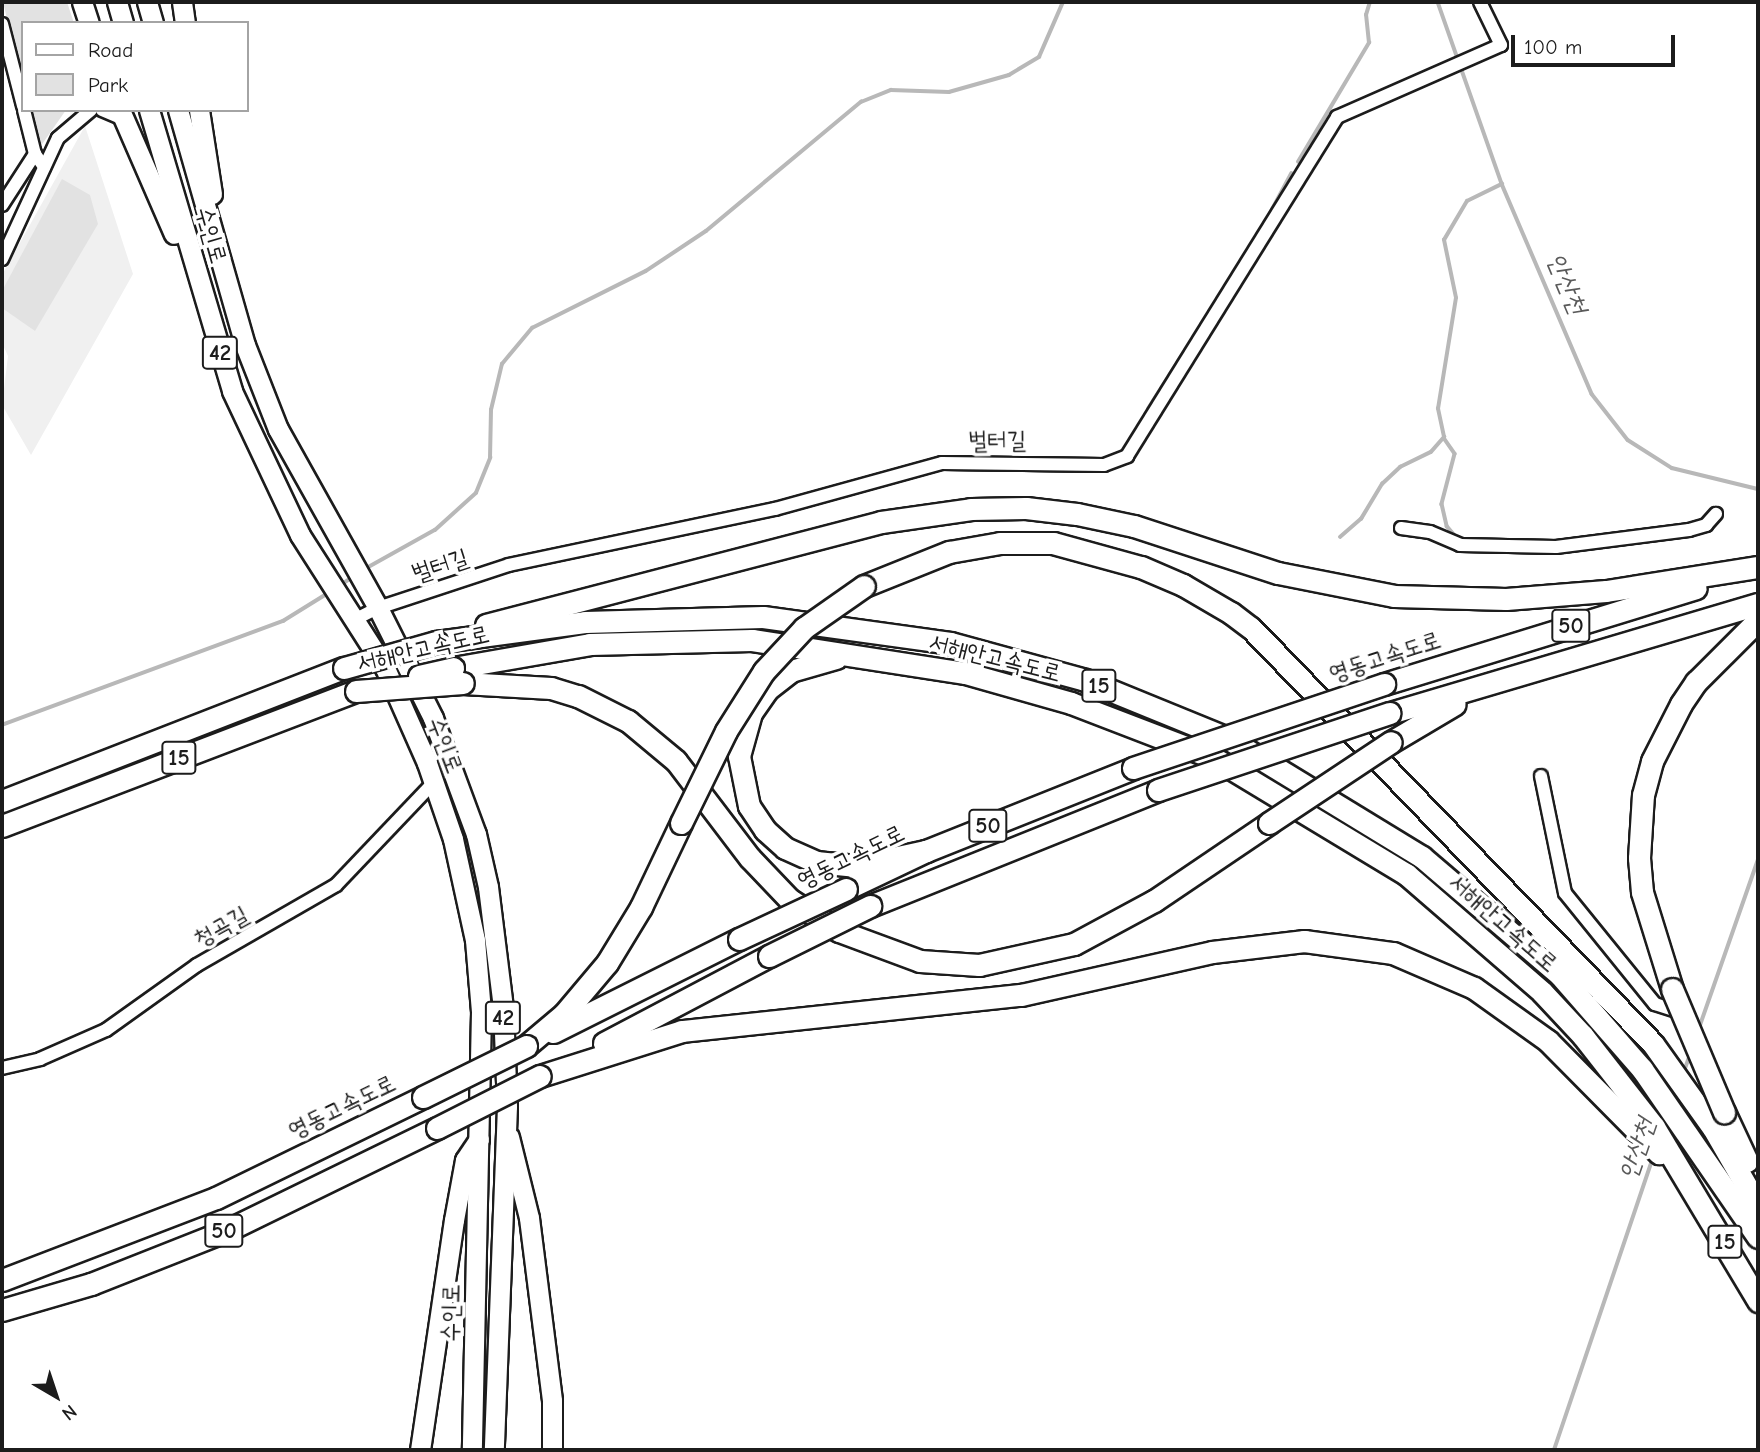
<!DOCTYPE html>
<html>
<head>
<meta charset="utf-8">
<style>
	body { margin:0 }
	#map { position:relative; width:1760px; height:1452px; overflow:hidden; background:#fff; font-family:"Comic Neue","Poor Story",sans-serif }
	div>[style] { position:absolute }
	[style*='--x'] { left:calc(var(--x)*1px); top:calc(var(--y)*1px); width:calc(var(--w)*1px); rotate:calc(var(--a)*1deg) }
	.built>* { inset:0; background:#f0f0f0 }
	.green>* { inset:0; background:#e2e2e2 }
	.stream>* { height:3.5px; margin:-1.75px; padding:0 1.75px; transform-origin:1.75px; border-radius:1.75px; background:#b8b8b8 }
	.roads { filter:drop-shadow(2px 0 #1c1c1c) drop-shadow(-2px 0 #1c1c1c) drop-shadow(0 2px #1c1c1c) drop-shadow(0 -2px #1c1c1c) }
	.minor>* { height:12px; margin:-6px; padding:0 6px; transform-origin:6px; border-radius:6px; background:#fff }
	.primary>* { height:19px; margin:-9.5px; padding:0 9.5px; transform-origin:9.5px; border-radius:9.5px; background:#fff }
	.motorway>* { height:21px; margin:-10.5px; padding:0 10.5px; transform-origin:10.5px; border-radius:10.5px; background:#fff }
	.bridges { filter:drop-shadow(2px 0 #1c1c1c) drop-shadow(-2px 0 #1c1c1c) drop-shadow(0 2px #1c1c1c) drop-shadow(0 -2px #1c1c1c) }
	.motorway-bridge>* { height:21px; margin:-10.5px; padding:0 10.5px; transform-origin:10.5px; border-radius:10.5px; background:#fff }
	span { translate:-50% -50%; white-space:nowrap; text-align:center; line-height:1.15; -webkit-text-stroke:7px #fff; paint-order:stroke }
	.shield-label span { padding:2px 5px; background:#fff; border:2px solid; border-radius:5px; -webkit-text-stroke-width:0 }
	.shield-label { font-size:23px; color:#1c1c1c; font-weight:700 }
	.street-label { font-size:24px; color:#1c1c1c }
	.water-label { font-size:26px; color:#5a5a5a; font-style:italic }
	.frame { position:absolute; inset:0; border:4px solid #1c1c1c; pointer-events:none }
	.legend { position:absolute; left:21px; top:21px; width:228px; height:91px; box-sizing:border-box; background:#fff; border:2px solid #a4a4a4; margin:0; padding:9px 12px; list-style:none; font-size:21px; color:#1c1c1c }
	.legend li { display:flex; align-items:center; gap:14px; height:35px }
	.legend b { width:35px; border:2px solid #a4a4a4 }
	.north { position:absolute; left:21px; top:1361px; width:70px; height:70px; -webkit-text-stroke:5px #fff; paint-order:stroke; rotate:141deg; font-size:19px; font-weight:700; line-height:28px; text-align:center; color:#1c1c1c }
	.north::after { content:''; display:block; margin:auto; width:24px; height:32px; background:#1c1c1c; clip-path:polygon(50% 0,100% 100%,50% 72%,0 100%) }
	.scale { position:absolute; left:1511px; top:35px; width:164px; height:32px; box-sizing:border-box; border:4px solid #1c1c1c; border-top:0; padding-left:9px; font-size:21px; line-height:24px; white-space:nowrap; color:#1c1c1c; -webkit-text-stroke:5px #fff; paint-order:stroke }
</style>
</head>
<body>
<div id="map">
	<div class="built">
		<div style="clip-path:polygon(85px 126px,133px 274px,31px 455px,2px 405px,8px 356px,2px 343px,2px 275px)"></div>
	</div>
	<div class="green">
		<div style="clip-path:polygon(3px 2px,67px 2px,74px 23px,23px 23px,23px 86px)"></div>
		<div style="clip-path:polygon(28px 110px,66px 110px,38px 150px)"></div>
		<div style="clip-path:polygon(62px 179px,90px 195px,98px 224px,35px 331px,2px 308px,2px 291px)"></div>
	</div>
	<div class="stream">
		<div style="--x:1438;--y:2;--w:193;--a:70.6"></div>
		<div style="--x:1502;--y:184;--w:228;--a:66.8"></div>
		<div style="--x:1592;--y:394;--w:58;--a:52"></div>
		<div style="--x:1628;--y:440;--w:52;--a:32.5"></div>
		<div style="--x:1672;--y:468;--w:89;--a:13.7"></div>
		<div style="--x:1298;--y:162;--w:139;--a:-59.2"></div>
		<div style="--x:1369;--y:43;--w:28;--a:-96"></div>
		<div style="--x:1366;--y:15;--w:14;--a:-73"></div>
		<div style="--x:1269;--y:215;--w:47;--a:-61.8"></div>
		<div style="--x:1148;--y:409;--w:67;--a:-57.7"></div>
		<div style="--x:1444;--y:438;--w:19;--a:55"></div>
		<div style="--x:1455;--y:454;--w:52;--a:104.6"></div>
		<div style="--x:1442;--y:504;--w:23;--a:77"></div>
		<div style="--x:1447;--y:526;--w:17;--a:50"></div>
		<div style="--x:1340;--y:537;--w:28;--a:-41"></div>
		<div style="--x:1361;--y:519;--w:41;--a:-59"></div>
		<div style="--x:1382;--y:484;--w:25;--a:-43"></div>
		<div style="--x:1400;--y:467;--w:34;--a:-26"></div>
		<div style="--x:1431;--y:452;--w:20;--a:-49"></div>
		<div style="--x:1444;--y:437;--w:29;--a:-102"></div>
		<div style="--x:1438;--y:409;--w:112;--a:-80.8"></div>
		<div style="--x:1456;--y:298;--w:59;--a:-101.7"></div>
		<div style="--x:1444;--y:240;--w:45;--a:-59.5"></div>
		<div style="--x:1467;--y:201;--w:39;--a:-26"></div>
		<div style="--x:363;--y:570;--w:82;--a:-29.1"></div>
		<div style="--x:435;--y:530;--w:55;--a:-42.1"></div>
		<div style="--x:476;--y:493;--w:38;--a:-68"></div>
		<div style="--x:490;--y:458;--w:48;--a:-88.8"></div>
		<div style="--x:491;--y:410;--w:47;--a:-76.6"></div>
		<div style="--x:502;--y:364;--w:47;--a:-50.2"></div>
		<div style="--x:532;--y:328;--w:127;--a:-26.6"></div>
		<div style="--x:646;--y:271;--w:72;--a:-33.7"></div>
		<div style="--x:706;--y:231;--w:202;--a:-39.8"></div>
		<div style="--x:861;--y:102;--w:32;--a:-22"></div>
		<div style="--x:891;--y:90;--w:58;--a:2"></div>
		<div style="--x:949;--y:92;--w:62;--a:-15.8"></div>
		<div style="--x:1009;--y:75;--w:35;--a:-31"></div>
		<div style="--x:1039;--y:57;--w:60;--a:-66.4"></div>
		<div style="--x:339;--y:586;--w:17;--a:-33"></div>
		<div style="--x:2;--y:725;--w:300;--a:-20.3"></div>
		<div style="--x:283;--y:621;--w:55;--a:-31.7"></div>
		<div style="--x:1698;--y:1031;--w:181;--a:-70.7"></div>
		<div style="--x:1683;--y:1074;--w:23;--a:-70"></div>
		<div style="--x:1554;--y:1450;--w:309;--a:-71.3"></div>
	</div>
	<div class="roads">
		<div class="minor">
			<div style="--x:2;--y:24;--w:85;--a:75.6"></div>
			<div style="--x:24;--y:110;--w:45;--a:76"></div>
			<div style="--x:35;--y:154;--w:16;--a:55"></div>
			<div style="--x:102;--y:110;--w:23;--a:23"></div>
			<div style="--x:2;--y:205;--w:61;--a:-57.1"></div>
			<div style="--x:2;--y:259;--w:133;--a:-65.2"></div>
			<div style="--x:58;--y:138;--w:43;--a:-40.3"></div>
			<div style="--x:1401;--y:528;--w:29;--a:8"></div>
			<div style="--x:1430;--y:532;--w:33;--a:23"></div>
			<div style="--x:1460;--y:545;--w:96;--a:1.2"></div>
			<div style="--x:1556;--y:547;--w:134;--a:-7.3"></div>
			<div style="--x:1689;--y:530;--w:18;--a:-16"></div>
			<div style="--x:1706;--y:525;--w:15;--a:-48"></div>
			<div style="--x:354;--y:620;--w:27;--a:-27"></div>
			<div style="--x:378;--y:608;--w:138;--a:-18.2"></div>
			<div style="--x:509;--y:565;--w:272;--a:-11.9"></div>
			<div style="--x:775;--y:509;--w:173;--a:-15.4"></div>
			<div style="--x:942;--y:463;--w:162;--a:0.7"></div>
			<div style="--x:1104;--y:465;--w:25;--a:-21"></div>
			<div style="--x:1127;--y:456;--w:399;--a:-58.2"></div>
			<div style="--x:1337;--y:117;--w:179;--a:-23.7"></div>
			<div style="--x:1501;--y:45;--w:48;--a:-116"></div>
			<div style="--x:1541;--y:776;--w:119;--a:78.4"></div>
			<div style="--x:1565;--y:893;--w:143;--a:51"></div>
			<div style="--x:1655;--y:1004;--w:32;--a:18"></div>
			<div style="--x:2;--y:1068;--w:39;--a:-13"></div>
			<div style="--x:40;--y:1059;--w:72;--a:-23.7"></div>
			<div style="--x:106;--y:1030;--w:112;--a:-35.5"></div>
			<div style="--x:197;--y:965;--w:160;--a:-29.9"></div>
			<div style="--x:336;--y:885;--w:142;--a:-46.4"></div>
		</div>
		<div class="primary">
			<div style="--x:82;--y:2;--w:22;--a:72"></div>
			<div style="--x:117;--y:2;--w:22;--a:74"></div>
			<div style="--x:147;--y:2;--w:22;--a:74"></div>
			<div style="--x:182;--y:2;--w:21;--a:82"></div>
			<div style="--x:120;--y:110;--w:135;--a:66.5"></div>
			<div style="--x:149;--y:110;--w:293;--a:73.5"></div>
			<div style="--x:232;--y:391;--w:159;--a:64.7"></div>
			<div style="--x:300;--y:535;--w:158;--a:57.4"></div>
			<div style="--x:385;--y:668;--w:104;--a:66.1"></div>
			<div style="--x:427;--y:763;--w:80;--a:71.1"></div>
			<div style="--x:453;--y:839;--w:103;--a:77.7"></div>
			<div style="--x:475;--y:940;--w:72;--a:85.2"></div>
			<div style="--x:481;--y:1012;--w:438;--a:91.2"></div>
			<div style="--x:178;--y:110;--w:244;--a:74.1"></div>
			<div style="--x:245;--y:345;--w:90;--a:68.6"></div>
			<div style="--x:278;--y:429;--w:205;--a:60.8"></div>
			<div style="--x:378;--y:608;--w:123;--a:63.4"></div>
			<div style="--x:433;--y:718;--w:124;--a:69.7"></div>
			<div style="--x:476;--y:834;--w:54;--a:77.2"></div>
			<div style="--x:488;--y:887;--w:122;--a:82.9"></div>
			<div style="--x:503;--y:1008;--w:98;--a:87.7"></div>
			<div style="--x:507;--y:1106;--w:344;--a:92.2"></div>
			<div style="--x:199;--y:110;--w:85;--a:81.2"></div>
			<div style="--x:509;--y:1137;--w:83;--a:76.1"></div>
			<div style="--x:529;--y:1218;--w:184;--a:82.8"></div>
			<div style="--x:552;--y:1401;--w:49;--a:90"></div>
			<div style="--x:420;--y:1450;--w:232;--a:-81.6"></div>
			<div style="--x:454;--y:1220;--w:61;--a:-79.6"></div>
			<div style="--x:465;--y:1160;--w:25;--a:-56"></div>
		</div>
		<div class="motorway">
			<div style="--x:864;--y:586;--w:92;--a:-21.8"></div>
			<div style="--x:949;--y:552;--w:52;--a:-10"></div>
			<div style="--x:1000;--y:543;--w:53;--a:0"></div>
			<div style="--x:1053;--y:543;--w:91;--a:15.3"></div>
			<div style="--x:1141;--y:567;--w:46;--a:23.2"></div>
			<div style="--x:1183;--y:585;--w:56;--a:30.3"></div>
			<div style="--x:1231;--y:613;--w:25;--a:37"></div>
			<div style="--x:1251;--y:628;--w:578;--a:45.98"></div>
			<div style="--x:1653;--y:1044;--w:103;--a:54.5"></div>
			<div style="--x:1713;--y:1128;--w:90;--a:60"></div>
			<div style="--x:486;--y:625;--w:408;--a:-14.6"></div>
			<div style="--x:881;--y:522;--w:91;--a:-8.2"></div>
			<div style="--x:971;--y:509;--w:55;--a:-1"></div>
			<div style="--x:1026;--y:508;--w:51;--a:6.7"></div>
			<div style="--x:1077;--y:514;--w:58;--a:11.9"></div>
			<div style="--x:1134;--y:526;--w:151;--a:18.1"></div>
			<div style="--x:1278;--y:573;--w:118;--a:11.2"></div>
			<div style="--x:1394;--y:596;--w:112;--a:1.5"></div>
			<div style="--x:1506;--y:599;--w:100;--a:-4.6"></div>
			<div style="--x:1606;--y:591;--w:154;--a:-9"></div>
			<div style="--x:436;--y:642;--w:150;--a:-7.6"></div>
			<div style="--x:585;--y:622;--w:178;--a:-1.6"></div>
			<div style="--x:763;--y:617;--w:189;--a:7.9"></div>
			<div style="--x:950;--y:643;--w:140;--a:15.3"></div>
			<div style="--x:1085;--y:680;--w:153;--a:22.2"></div>
			<div style="--x:1227;--y:738;--w:228;--a:31.4"></div>
			<div style="--x:1422;--y:857;--w:182;--a:40.5"></div>
			<div style="--x:1560;--y:975;--w:125;--a:48.9"></div>
			<div style="--x:1642;--y:1069;--w:204;--a:55.4"></div>
			<div style="--x:836;--y:658;--w:47;--a:163.9"></div>
			<div style="--x:791;--y:671;--w:31;--a:142"></div>
			<div style="--x:767;--y:690;--w:28;--a:125"></div>
			<div style="--x:751;--y:713;--w:45;--a:105.6"></div>
			<div style="--x:739;--y:756;--w:51;--a:78.7"></div>
			<div style="--x:749;--y:806;--w:29;--a:56"></div>
			<div style="--x:765;--y:830;--w:27;--a:42"></div>
			<div style="--x:785;--y:848;--w:34;--a:24"></div>
			<div style="--x:816;--y:862;--w:41;--a:5.6"></div>
			<div style="--x:857;--y:866;--w:71;--a:-12.3"></div>
			<div style="--x:453;--y:668;--w:139;--a:-9.9"></div>
			<div style="--x:590;--y:644;--w:162;--a:-1.4"></div>
			<div style="--x:752;--y:640;--w:216;--a:8.8"></div>
			<div style="--x:965;--y:673;--w:110;--a:15.8"></div>
			<div style="--x:1071;--y:703;--w:151;--a:21"></div>
			<div style="--x:1212;--y:757;--w:227;--a:31.1"></div>
			<div style="--x:1406;--y:874;--w:180;--a:40.9"></div>
			<div style="--x:1542;--y:992;--w:60;--a:47"></div>
			<div style="--x:1583;--y:1036;--w:115;--a:52"></div>
			<div style="--x:1654;--y:1127;--w:203;--a:59.1"></div>
			<div style="--x:463;--y:683;--w:88;--a:3.3"></div>
			<div style="--x:551;--y:688;--w:28;--a:17"></div>
			<div style="--x:578;--y:696;--w:56;--a:26.6"></div>
			<div style="--x:628;--y:721;--w:62;--a:39.8"></div>
			<div style="--x:676;--y:761;--w:122;--a:52.7"></div>
			<div style="--x:750;--y:858;--w:57;--a:46.4"></div>
			<div style="--x:789;--y:899;--w:59;--a:32.6"></div>
			<div style="--x:839;--y:931;--w:86;--a:20.3"></div>
			<div style="--x:920;--y:961;--w:59;--a:3.9"></div>
			<div style="--x:979;--y:965;--w:97;--a:-12.5"></div>
			<div style="--x:1074;--y:944;--w:91;--a:-28.3"></div>
			<div style="--x:1154;--y:901;--w:139;--a:-34.1"></div>
			<div style="--x:1384;--y:684;--w:326;--a:-17.1"></div>
			<div style="--x:1390;--y:713;--w:384;--a:-16.5"></div>
			<div style="--x:1391;--y:742;--w:74;--a:-30.7"></div>
			<div style="--x:2;--y:801;--w:367;--a:-21.3"></div>
			<div style="--x:2;--y:826;--w:379;--a:-20.9"></div>
			<div style="--x:846;--y:889;--w:89;--a:-25.4"></div>
			<div style="--x:926;--y:851;--w:223;--a:-21.8"></div>
			<div style="--x:870;--y:906;--w:310;--a:-21.9"></div>
			<div style="--x:1672;--y:989;--w:102;--a:-107.2"></div>
			<div style="--x:1642;--y:892;--w:34;--a:-95"></div>
			<div style="--x:1639;--y:858;--w:63;--a:-86.4"></div>
			<div style="--x:1643;--y:795;--w:35;--a:-75"></div>
			<div style="--x:1652;--y:761;--w:64;--a:-63"></div>
			<div style="--x:1681;--y:704;--w:27;--a:-56"></div>
			<div style="--x:1696;--y:682;--w:88;--a:-45"></div>
			<div style="--x:553;--y:1032;--w:208;--a:-26.6"></div>
			<div style="--x:604;--y:1043;--w:187;--a:-27.8"></div>
			<div style="--x:526;--y:1046;--w:50;--a:-40.1"></div>
			<div style="--x:564;--y:1014;--w:67;--a:-49.9"></div>
			<div style="--x:607;--y:963;--w:66;--a:-58.7"></div>
			<div style="--x:641;--y:907;--w:93;--a:-64.5"></div>
			<div style="--x:540;--y:1076;--w:149;--a:-17.6"></div>
			<div style="--x:682;--y:1031;--w:341;--a:-6.1"></div>
			<div style="--x:1021;--y:995;--w:196;--a:-12.7"></div>
			<div style="--x:1212;--y:952;--w:93;--a:-6.8"></div>
			<div style="--x:1304;--y:941;--w:90;--a:7.7"></div>
			<div style="--x:1393;--y:953;--w:88;--a:23.4"></div>
			<div style="--x:1474;--y:988;--w:91;--a:35.6"></div>
			<div style="--x:1548;--y:1041;--w:158;--a:45.3"></div>
			<div style="--x:1724;--y:1112;--w:54;--a:64.9"></div>
			<div style="--x:2;--y:1280;--w:229;--a:-21"></div>
			<div style="--x:216;--y:1198;--w:230;--a:-26"></div>
			<div style="--x:2;--y:1310;--w:93;--a:-16.3"></div>
			<div style="--x:91;--y:1284;--w:149;--a:-21.6"></div>
			<div style="--x:230;--y:1229;--w:230;--a:-26"></div>
		</div>
	</div>
	<div class="bridges">
		<div class="motorway-bridge">
			<div style="--x:344;--y:668;--w:96;--a:-15.8"></div>
			<div style="--x:419;--y:676;--w:35;--a:-13"></div>
			<div style="--x:356;--y:691;--w:107;--a:-4.3"></div>
			<div style="--x:1133;--y:768;--w:265;--a:-18.5"></div>
			<div style="--x:1158;--y:790;--w:244;--a:-18.4"></div>
			<div style="--x:681;--y:823;--w:102;--a:-63.9"></div>
			<div style="--x:726;--y:731;--w:71;--a:-57.7"></div>
			<div style="--x:764;--y:671;--w:59;--a:-47.1"></div>
			<div style="--x:804;--y:628;--w:73;--a:-35"></div>
			<div style="--x:1269;--y:823;--w:146;--a:-33.6"></div>
			<div style="--x:739;--y:939;--w:118;--a:-25"></div>
			<div style="--x:769;--y:956;--w:113;--a:-26.3"></div>
			<div style="--x:1672;--y:989;--w:134;--a:67.1"></div>
			<div style="--x:423;--y:1097;--w:115;--a:-26.3"></div>
			<div style="--x:437;--y:1128;--w:115;--a:-26.8"></div>
		</div>
	</div>
	<div class="shield-label">
		<span style="left:220px;top:353px">42</span>
		<span style="left:1571px;top:626px">50</span>
		<span style="left:1099px;top:686px">15</span>
		<span style="left:179px;top:758px">15</span>
		<span style="left:988px;top:826px">50</span>
		<span style="left:503px;top:1018px">42</span>
		<span style="left:224px;top:1231px">50</span>
		<span style="left:1725px;top:1242px">15</span>
	</div>
	<div class="street-label">
		<span style="left:211px;top:235px;rotate:74deg">수인로</span>
		<span style="left:997px;top:441px;rotate:-1deg">벌터길</span>
		<span style="left:440px;top:566px;rotate:-18deg">벌터길</span>
		<span style="left:423px;top:649px;rotate:-13deg">서해안고속도로</span>
		<span style="left:1385px;top:657px;rotate:-18deg">영동고속도로</span>
		<span style="left:995px;top:658px;rotate:14deg">서해안고속도로</span>
		<span style="left:445px;top:745px;rotate:69deg">수인로</span>
		<span style="left:851px;top:857px;rotate:-26deg">영동고속도로</span>
		<span style="left:1503px;top:923px;rotate:41deg">서해안고속도로</span>
		<span style="left:221px;top:927px;rotate:-29deg">청곡길</span>
		<span style="left:342px;top:1107px;rotate:-26deg">영동고속도로</span>
		<span style="left:451px;top:1313px;rotate:-89deg">수인로</span>
	</div>
	<div class="water-label">
		<span style="left:1566px;top:284px;rotate:67deg">안산천</span>
		<span style="left:1638px;top:1149px;rotate:-71deg">안산천</span>
	</div>
	<div class="frame"></div>
	<ul class="legend">
	<li><b style="height:9px;background:#fff"></b>Road</li>
	<li><b style="height:19px;background:#e2e2e2"></b>Park</li>
	</ul>
	<div class="north">N</div>
	<div class="scale">100 m</div>
</div>
</body>
</html>
